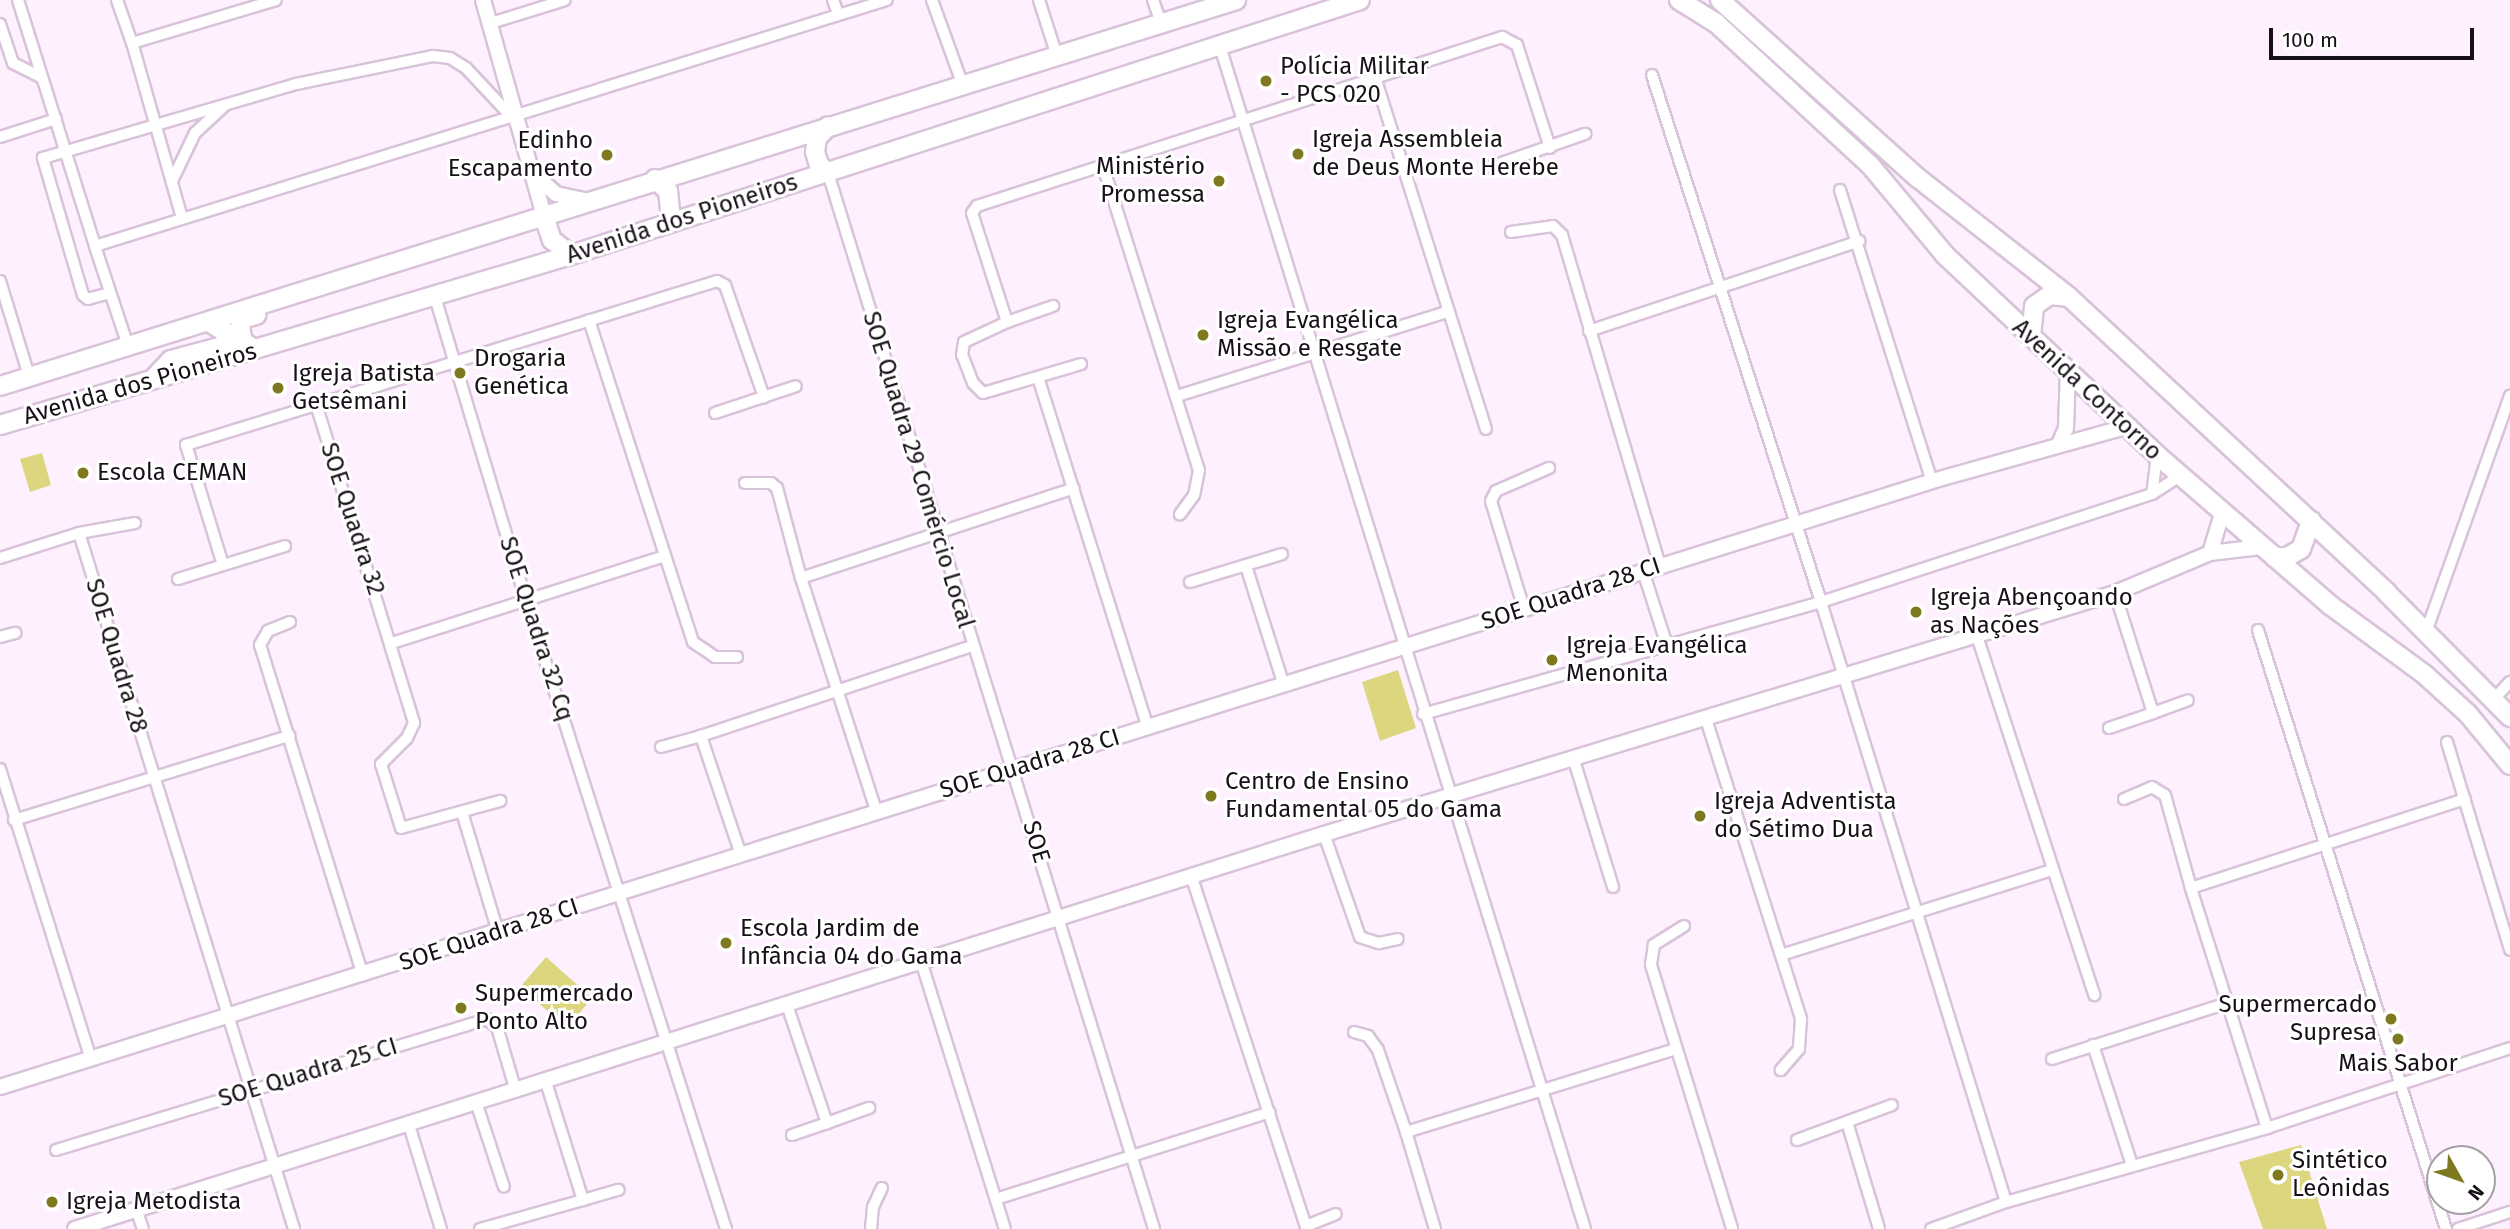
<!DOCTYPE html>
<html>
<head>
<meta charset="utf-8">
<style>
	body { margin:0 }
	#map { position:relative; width:2510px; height:1229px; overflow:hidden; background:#fef0ff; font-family:"Fira Sans",sans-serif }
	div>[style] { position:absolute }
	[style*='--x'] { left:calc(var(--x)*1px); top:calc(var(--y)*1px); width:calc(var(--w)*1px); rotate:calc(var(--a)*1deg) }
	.green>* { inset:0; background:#dcd77f }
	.roads { filter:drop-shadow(2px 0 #d8c3da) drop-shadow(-2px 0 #d8c3da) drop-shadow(0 2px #d8c3da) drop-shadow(0 -2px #d8c3da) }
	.minor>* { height:10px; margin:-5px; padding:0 5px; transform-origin:5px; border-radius:5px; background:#fff }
	.tertiary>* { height:14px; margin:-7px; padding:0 7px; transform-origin:7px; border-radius:7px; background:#fff }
	.primary>* { height:18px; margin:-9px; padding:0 9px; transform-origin:9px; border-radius:9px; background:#fff }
	.dots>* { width:19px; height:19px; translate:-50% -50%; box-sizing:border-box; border:4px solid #fff; border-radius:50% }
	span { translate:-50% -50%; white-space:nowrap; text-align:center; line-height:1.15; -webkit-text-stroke:6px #fff; paint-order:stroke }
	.poi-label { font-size:24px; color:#181019 }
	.left { translate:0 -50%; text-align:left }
	.right { translate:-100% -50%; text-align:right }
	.street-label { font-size:24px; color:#181019 }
	.north { position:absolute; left:2426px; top:1145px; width:70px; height:70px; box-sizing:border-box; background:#fff; border:2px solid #a39fa3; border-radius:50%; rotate:130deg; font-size:19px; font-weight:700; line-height:28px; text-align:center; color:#181019 }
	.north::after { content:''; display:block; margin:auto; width:24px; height:32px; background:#7e781e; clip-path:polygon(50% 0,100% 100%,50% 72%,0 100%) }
	.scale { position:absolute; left:2269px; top:28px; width:205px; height:32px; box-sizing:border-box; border:4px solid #181019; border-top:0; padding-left:9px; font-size:21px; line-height:24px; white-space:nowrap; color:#181019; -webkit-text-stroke:5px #fff; paint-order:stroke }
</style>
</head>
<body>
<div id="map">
	<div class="green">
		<div style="clip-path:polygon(42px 453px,51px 485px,30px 492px,20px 459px)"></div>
		<div style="clip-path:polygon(1398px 670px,1416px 728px,1380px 741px,1362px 682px)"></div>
		<div style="clip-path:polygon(546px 957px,592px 998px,567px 1028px,520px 987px)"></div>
		<div style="clip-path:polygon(2301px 1145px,2327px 1229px,2263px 1229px,2239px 1162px)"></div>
	</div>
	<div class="roads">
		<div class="minor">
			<div style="--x:18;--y:0;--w:258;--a:72.6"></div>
			<div style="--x:117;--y:0;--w:46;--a:70.8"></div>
			<div style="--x:833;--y:0;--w:15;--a:70"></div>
			<div style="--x:932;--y:0;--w:88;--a:70.1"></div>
			<div style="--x:1039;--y:0;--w:59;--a:72.2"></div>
			<div style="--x:1153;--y:0;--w:28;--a:71"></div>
			<div style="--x:491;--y:23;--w:77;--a:-17.3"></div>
			<div style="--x:0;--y:24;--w:41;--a:71.6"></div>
			<div style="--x:13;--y:63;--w:31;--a:27"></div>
			<div style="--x:1219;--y:43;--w:1241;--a:72.85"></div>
			<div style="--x:1374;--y:74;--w:372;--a:72.5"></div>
			<div style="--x:1652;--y:75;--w:553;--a:72.22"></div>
			<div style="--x:1821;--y:602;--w:628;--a:72.86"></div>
			<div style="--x:0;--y:137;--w:59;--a:-17.8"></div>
			<div style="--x:1102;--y:163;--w:322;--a:72.5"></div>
			<div style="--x:1199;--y:470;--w:25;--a:101"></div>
			<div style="--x:1194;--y:495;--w:24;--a:126"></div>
			<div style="--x:1490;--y:167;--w:101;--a:-19.2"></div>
			<div style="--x:828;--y:173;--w:1105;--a:72.84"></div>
			<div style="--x:172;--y:181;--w:53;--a:-64.4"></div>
			<div style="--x:195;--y:133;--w:40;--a:-43"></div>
			<div style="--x:1840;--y:190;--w:305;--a:72.5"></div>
			<div style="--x:182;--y:218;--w:182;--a:-105.9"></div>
			<div style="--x:132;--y:43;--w:150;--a:-16.6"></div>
			<div style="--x:1511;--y:232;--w:42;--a:-8.1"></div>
			<div style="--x:1553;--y:226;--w:13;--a:45"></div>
			<div style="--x:1562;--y:235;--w:345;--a:73.5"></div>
			<div style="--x:0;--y:281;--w:99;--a:73"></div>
			<div style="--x:110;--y:293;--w:23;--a:165"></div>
			<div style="--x:88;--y:299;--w:6;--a:-141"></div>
			<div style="--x:83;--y:295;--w:143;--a:-106.3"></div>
			<div style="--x:43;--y:158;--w:264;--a:-16.3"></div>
			<div style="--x:296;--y:84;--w:140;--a:-11.6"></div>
			<div style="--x:433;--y:56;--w:17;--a:7"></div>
			<div style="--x:450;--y:58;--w:19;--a:32"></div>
			<div style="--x:466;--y:68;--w:64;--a:46.9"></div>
			<div style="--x:435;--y:297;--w:317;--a:73.3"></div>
			<div style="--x:526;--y:601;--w:659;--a:72.33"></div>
			<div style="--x:589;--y:320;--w:338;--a:72.1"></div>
			<div style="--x:693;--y:642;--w:27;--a:34"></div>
			<div style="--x:715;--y:657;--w:22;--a:0"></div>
			<div style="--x:1007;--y:322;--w:49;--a:-19.2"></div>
			<div style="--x:1589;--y:331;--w:285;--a:-18.4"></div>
			<div style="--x:128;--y:346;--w:105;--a:-108.3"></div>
			<div style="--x:95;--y:246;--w:829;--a:-17.26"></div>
			<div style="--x:1081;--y:364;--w:102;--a:163.5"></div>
			<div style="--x:983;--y:393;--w:14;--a:-135"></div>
			<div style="--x:973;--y:383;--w:30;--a:-111"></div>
			<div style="--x:962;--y:355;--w:13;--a:-81"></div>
			<div style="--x:964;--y:342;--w:47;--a:-24.9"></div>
			<div style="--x:1007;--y:322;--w:114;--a:-107.8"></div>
			<div style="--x:972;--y:213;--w:9;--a:-54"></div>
			<div style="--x:977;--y:206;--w:552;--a:-17.84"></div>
			<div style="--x:1502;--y:37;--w:17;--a:28"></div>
			<div style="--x:1517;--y:45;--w:108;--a:72.2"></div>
			<div style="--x:1038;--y:377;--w:367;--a:72.6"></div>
			<div style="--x:1177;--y:396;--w:283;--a:-17.3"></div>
			<div style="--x:316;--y:404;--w:334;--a:72.9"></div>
			<div style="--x:414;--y:723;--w:17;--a:115"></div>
			<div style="--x:407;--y:738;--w:37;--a:135"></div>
			<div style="--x:381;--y:764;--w:67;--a:72.6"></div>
			<div style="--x:401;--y:828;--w:103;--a:-15.3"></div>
			<div style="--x:715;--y:413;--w:85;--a:-18.4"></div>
			<div style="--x:2157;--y:455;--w:39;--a:97"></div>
			<div style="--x:2152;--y:494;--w:33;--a:-33"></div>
			<div style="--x:745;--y:483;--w:26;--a:0"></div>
			<div style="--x:771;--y:483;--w:8;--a:40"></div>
			<div style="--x:777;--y:488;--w:93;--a:75.1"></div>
			<div style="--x:801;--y:578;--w:247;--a:72.1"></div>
			<div style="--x:79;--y:533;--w:728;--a:72.83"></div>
			<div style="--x:0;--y:558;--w:83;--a:-17.6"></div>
			<div style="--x:79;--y:533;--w:57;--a:-10.1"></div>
			<div style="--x:223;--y:565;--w:126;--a:-107.1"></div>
			<div style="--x:186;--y:445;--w:556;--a:-17.16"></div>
			<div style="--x:717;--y:281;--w:9;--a:27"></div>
			<div style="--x:725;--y:285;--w:119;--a:70.8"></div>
			<div style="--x:1246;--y:566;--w:126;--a:72.4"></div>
			<div style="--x:1643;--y:571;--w:75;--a:72.1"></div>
			<div style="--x:801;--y:578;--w:287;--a:-18.2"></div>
			<div style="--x:178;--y:579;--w:112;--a:-17.1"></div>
			<div style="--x:1190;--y:582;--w:96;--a:-16.9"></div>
			<div style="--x:1524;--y:609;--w:113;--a:-107"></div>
			<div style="--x:1491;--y:501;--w:11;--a:-63"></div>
			<div style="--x:1496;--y:491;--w:58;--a:-23.5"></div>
			<div style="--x:290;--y:622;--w:24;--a:158"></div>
			<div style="--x:268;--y:631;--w:16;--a:120"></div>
			<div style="--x:260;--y:645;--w:346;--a:72.7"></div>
			<div style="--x:2258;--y:630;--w:628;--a:72.58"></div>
			<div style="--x:2426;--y:632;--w:251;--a:-70.4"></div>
			<div style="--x:1976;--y:633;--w:381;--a:71.9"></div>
			<div style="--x:0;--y:637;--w:16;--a:-15"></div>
			<div style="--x:392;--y:643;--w:283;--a:-17.7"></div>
			<div style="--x:2493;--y:700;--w:25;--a:-47"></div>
			<div style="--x:2153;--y:713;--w:37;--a:-20"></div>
			<div style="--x:1423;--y:714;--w:413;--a:-15.7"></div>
			<div style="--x:1821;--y:602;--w:348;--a:-18.1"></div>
			<div style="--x:1706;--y:719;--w:315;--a:72.4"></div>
			<div style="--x:1801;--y:1019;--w:30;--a:94"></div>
			<div style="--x:1799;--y:1049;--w:28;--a:131"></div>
			<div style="--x:2109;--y:728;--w:46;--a:-18.8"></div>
			<div style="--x:2153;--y:713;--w:126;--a:-107.6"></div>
			<div style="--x:2447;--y:742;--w:217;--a:73.1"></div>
			<div style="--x:661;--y:747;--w:41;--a:-15.4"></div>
			<div style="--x:1573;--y:757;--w:136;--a:72.9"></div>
			<div style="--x:0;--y:769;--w:305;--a:72.6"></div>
			<div style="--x:2124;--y:799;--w:30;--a:-23"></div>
			<div style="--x:2152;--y:787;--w:15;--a:32"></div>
			<div style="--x:2165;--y:795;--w:97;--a:74.4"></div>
			<div style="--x:462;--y:812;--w:125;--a:73.3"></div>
			<div style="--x:14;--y:820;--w:288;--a:-17"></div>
			<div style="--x:1324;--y:834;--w:109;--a:70.7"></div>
			<div style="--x:1360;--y:937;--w:20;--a:18"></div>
			<div style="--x:1379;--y:943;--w:19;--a:-12"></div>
			<div style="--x:741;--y:855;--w:126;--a:-108.6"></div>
			<div style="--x:701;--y:736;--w:286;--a:-18.4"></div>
			<div style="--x:1192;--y:878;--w:366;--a:71.9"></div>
			<div style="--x:1306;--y:1226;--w:32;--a:-22"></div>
			<div style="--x:1684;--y:926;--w:36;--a:148"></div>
			<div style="--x:1654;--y:945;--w:20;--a:99"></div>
			<div style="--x:1651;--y:965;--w:276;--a:72.9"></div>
			<div style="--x:1781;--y:955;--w:284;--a:-17.4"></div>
			<div style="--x:921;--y:961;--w:281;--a:72.6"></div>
			<div style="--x:787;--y:1005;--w:125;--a:71.3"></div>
			<div style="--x:827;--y:1123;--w:45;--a:-19.7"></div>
			<div style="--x:1354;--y:1032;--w:15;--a:16"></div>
			<div style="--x:1368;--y:1036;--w:17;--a:54"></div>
			<div style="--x:1378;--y:1050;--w:87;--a:71.1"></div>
			<div style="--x:2093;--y:1045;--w:126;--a:72"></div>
			<div style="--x:2052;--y:1059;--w:185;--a:-17.7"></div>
			<div style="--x:545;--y:1079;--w:127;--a:72.6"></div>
			<div style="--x:583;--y:1200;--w:37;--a:-16"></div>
			<div style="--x:476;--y:1102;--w:89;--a:71.8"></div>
			<div style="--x:1847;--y:1122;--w:112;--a:73.3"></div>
			<div style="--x:409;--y:1125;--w:109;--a:72.9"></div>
			<div style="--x:2267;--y:1128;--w:252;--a:-107.6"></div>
			<div style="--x:2191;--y:888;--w:288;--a:-18"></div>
			<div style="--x:792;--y:1135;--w:37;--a:-19"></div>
			<div style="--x:1797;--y:1140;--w:101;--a:-20.2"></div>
			<div style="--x:56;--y:1150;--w:450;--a:-16.9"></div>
			<div style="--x:487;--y:1019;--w:13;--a:39"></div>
			<div style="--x:497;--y:1027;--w:64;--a:73.6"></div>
			<div style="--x:996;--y:1199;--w:287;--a:-17.6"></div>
			<div style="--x:137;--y:1211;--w:19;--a:72"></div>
			<div style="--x:480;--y:1229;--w:107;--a:-15.7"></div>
			<div style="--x:871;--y:1229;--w:22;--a:-85"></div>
			<div style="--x:873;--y:1207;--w:21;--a:-65"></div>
			<div style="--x:1435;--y:1229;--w:101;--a:-106.6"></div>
			<div style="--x:1406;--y:1132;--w:282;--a:-17.1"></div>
			<div style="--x:1931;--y:1229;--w:80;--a:-19.8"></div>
			<div style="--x:2006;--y:1202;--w:271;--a:-15.8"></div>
			<div style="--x:2267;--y:1128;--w:256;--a:-18.2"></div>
			<div style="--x:2458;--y:1229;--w:55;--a:-18.1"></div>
		</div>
		<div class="tertiary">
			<div style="--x:483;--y:0;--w:224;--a:74.2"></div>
			<div style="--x:536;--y:176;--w:27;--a:42"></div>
			<div style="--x:556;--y:194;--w:29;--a:12"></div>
			<div style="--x:2060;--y:442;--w:15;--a:-67"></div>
			<div style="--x:2066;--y:428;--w:59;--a:-88.1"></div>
			<div style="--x:2210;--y:553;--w:41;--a:-72.9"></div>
			<div style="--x:0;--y:1087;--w:2025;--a:-17.41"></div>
			<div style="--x:1932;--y:481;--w:205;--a:-15.6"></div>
			<div style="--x:75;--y:1229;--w:1310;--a:-17.55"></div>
			<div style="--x:1324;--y:834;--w:827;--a:-16.94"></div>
			<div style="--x:2115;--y:593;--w:103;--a:-22.8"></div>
			<div style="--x:2210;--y:553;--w:51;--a:-6.7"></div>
		</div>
		<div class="primary">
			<div style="--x:1679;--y:0;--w:44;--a:31.9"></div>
			<div style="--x:1716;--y:23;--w:209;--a:42.7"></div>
			<div style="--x:1870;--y:165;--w:117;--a:50.2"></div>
			<div style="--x:1945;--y:255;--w:291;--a:43.3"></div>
			<div style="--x:2157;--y:455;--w:229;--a:40.9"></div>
			<div style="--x:2330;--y:605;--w:117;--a:36.3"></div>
			<div style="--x:2424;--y:674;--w:59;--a:42.3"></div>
			<div style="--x:2468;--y:714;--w:66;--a:50.5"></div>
			<div style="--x:1720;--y:0;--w:266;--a:42"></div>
			<div style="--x:1918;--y:178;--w:192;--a:38.2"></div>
			<div style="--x:2069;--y:297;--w:434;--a:42.9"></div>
			<div style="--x:2387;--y:593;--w:175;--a:45.2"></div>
			<div style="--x:828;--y:173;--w:12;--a:-138"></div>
			<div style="--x:819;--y:165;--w:14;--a:-107"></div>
			<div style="--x:815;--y:152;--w:14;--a:-82"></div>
			<div style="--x:817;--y:138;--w:16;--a:-47"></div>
			<div style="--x:655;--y:179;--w:18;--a:43"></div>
			<div style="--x:668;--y:191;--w:31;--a:84"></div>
			<div style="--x:544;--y:216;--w:25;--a:72"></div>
			<div style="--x:552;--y:240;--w:24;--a:38"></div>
			<div style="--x:2031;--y:336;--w:30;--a:-84"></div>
			<div style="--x:2034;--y:306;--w:19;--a:-35"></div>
			<div style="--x:2050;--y:295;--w:19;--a:6"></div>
			<div style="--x:255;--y:349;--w:14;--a:-150"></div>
			<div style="--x:243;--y:342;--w:15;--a:-101"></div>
			<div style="--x:240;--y:327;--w:8;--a:-76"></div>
			<div style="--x:242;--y:319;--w:15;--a:-16"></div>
			<div style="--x:155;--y:377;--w:23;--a:-47"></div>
			<div style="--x:171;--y:360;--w:58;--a:-15"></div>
			<div style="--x:227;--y:345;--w:13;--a:-99"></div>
			<div style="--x:225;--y:332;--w:19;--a:-148"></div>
			<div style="--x:0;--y:386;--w:1295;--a:-17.34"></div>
			<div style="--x:0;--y:425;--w:596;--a:-16.58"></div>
			<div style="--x:571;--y:255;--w:829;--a:-17.91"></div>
			<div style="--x:2274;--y:557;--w:13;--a:0"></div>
			<div style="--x:2287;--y:557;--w:16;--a:-30"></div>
			<div style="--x:2301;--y:549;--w:30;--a:-70"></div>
		</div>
	</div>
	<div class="dots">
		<div style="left:1266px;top:81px;background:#7e781e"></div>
		<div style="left:1298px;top:154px;background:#7e781e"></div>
		<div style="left:607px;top:155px;background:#7e781e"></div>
		<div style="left:1219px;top:181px;background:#7e781e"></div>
		<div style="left:1203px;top:335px;background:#7e781e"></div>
		<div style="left:460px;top:373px;background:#7e781e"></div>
		<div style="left:278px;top:388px;background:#7e781e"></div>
		<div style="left:83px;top:473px;background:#7e781e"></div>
		<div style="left:1916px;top:612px;background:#7e781e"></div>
		<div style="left:1552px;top:660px;background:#7e781e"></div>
		<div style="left:1211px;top:796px;background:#7e781e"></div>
		<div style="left:1700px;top:816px;background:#7e781e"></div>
		<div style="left:726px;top:943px;background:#7e781e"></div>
		<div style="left:461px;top:1008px;background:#7e781e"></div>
		<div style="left:2391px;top:1019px;background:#7e781e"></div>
		<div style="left:2398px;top:1039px;background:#7e781e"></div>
		<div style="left:2278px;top:1175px;background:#7e781e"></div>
		<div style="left:52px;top:1202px;background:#7e781e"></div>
	</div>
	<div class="poi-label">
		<span class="left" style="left:1280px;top:81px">Polícia Militar<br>- PCS 020</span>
		<span class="left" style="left:1312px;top:154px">Igreja Assembleia<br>de Deus Monte Herebe</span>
		<span class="right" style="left:593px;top:155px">Edinho<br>Escapamento</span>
		<span class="right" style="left:1205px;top:181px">Ministério<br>Promessa</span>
		<span class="left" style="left:1217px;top:335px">Igreja Evangélica<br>Missão e Resgate</span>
		<span class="left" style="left:474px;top:373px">Drogaria<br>Genética</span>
		<span class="left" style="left:292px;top:388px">Igreja Batista<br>Getsêmani</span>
		<span class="left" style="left:97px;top:473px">Escola CEMAN</span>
		<span class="left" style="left:1930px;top:612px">Igreja Abençoando<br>as Nações</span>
		<span class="left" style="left:1566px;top:660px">Igreja Evangélica<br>Menonita</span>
		<span class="left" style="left:1225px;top:796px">Centro de Ensino<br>Fundamental 05 do Gama</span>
		<span class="left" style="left:1714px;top:816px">Igreja Adventista<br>do Sétimo Dua</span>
		<span class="left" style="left:740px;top:943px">Escola Jardim de<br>Infância 04 do Gama</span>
		<span class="left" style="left:475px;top:1008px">Supermercado<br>Ponto Alto</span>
		<span class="right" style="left:2377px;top:1019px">Supermercado<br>Supresa</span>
		<span style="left:2398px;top:1064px">Mais Sabor</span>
		<span class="left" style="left:2292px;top:1175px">Sintético<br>Leônidas</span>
		<span class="left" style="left:66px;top:1202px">Igreja Metodista</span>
	</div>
	<div class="street-label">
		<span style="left:682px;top:219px;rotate:-18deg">Avenida dos Pioneiros</span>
		<span style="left:140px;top:384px;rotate:-16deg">Avenida dos Pioneiros</span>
		<span style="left:2087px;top:390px;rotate:43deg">Avenida Contorno</span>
		<span style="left:918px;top:470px;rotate:73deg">SOE Quadra 29 Comércio Local</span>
		<span style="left:352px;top:519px;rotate:72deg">SOE Quadra 32</span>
		<span style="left:1571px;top:594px;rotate:-18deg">SOE Quadra 28 CI</span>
		<span style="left:536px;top:629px;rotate:72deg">SOE Quadra 32 Cq</span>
		<span style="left:116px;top:656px;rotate:73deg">SOE Quadra 28</span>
		<span style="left:1030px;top:764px;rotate:-17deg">SOE Quadra 28 CI</span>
		<span style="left:1036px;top:842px;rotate:73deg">SOE</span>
		<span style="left:489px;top:935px;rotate:-18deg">SOE Quadra 28 CI</span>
		<span style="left:308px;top:1073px;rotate:-17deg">SOE Quadra 25 CI</span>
	</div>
	<div class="north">N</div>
	<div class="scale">100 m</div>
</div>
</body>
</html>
